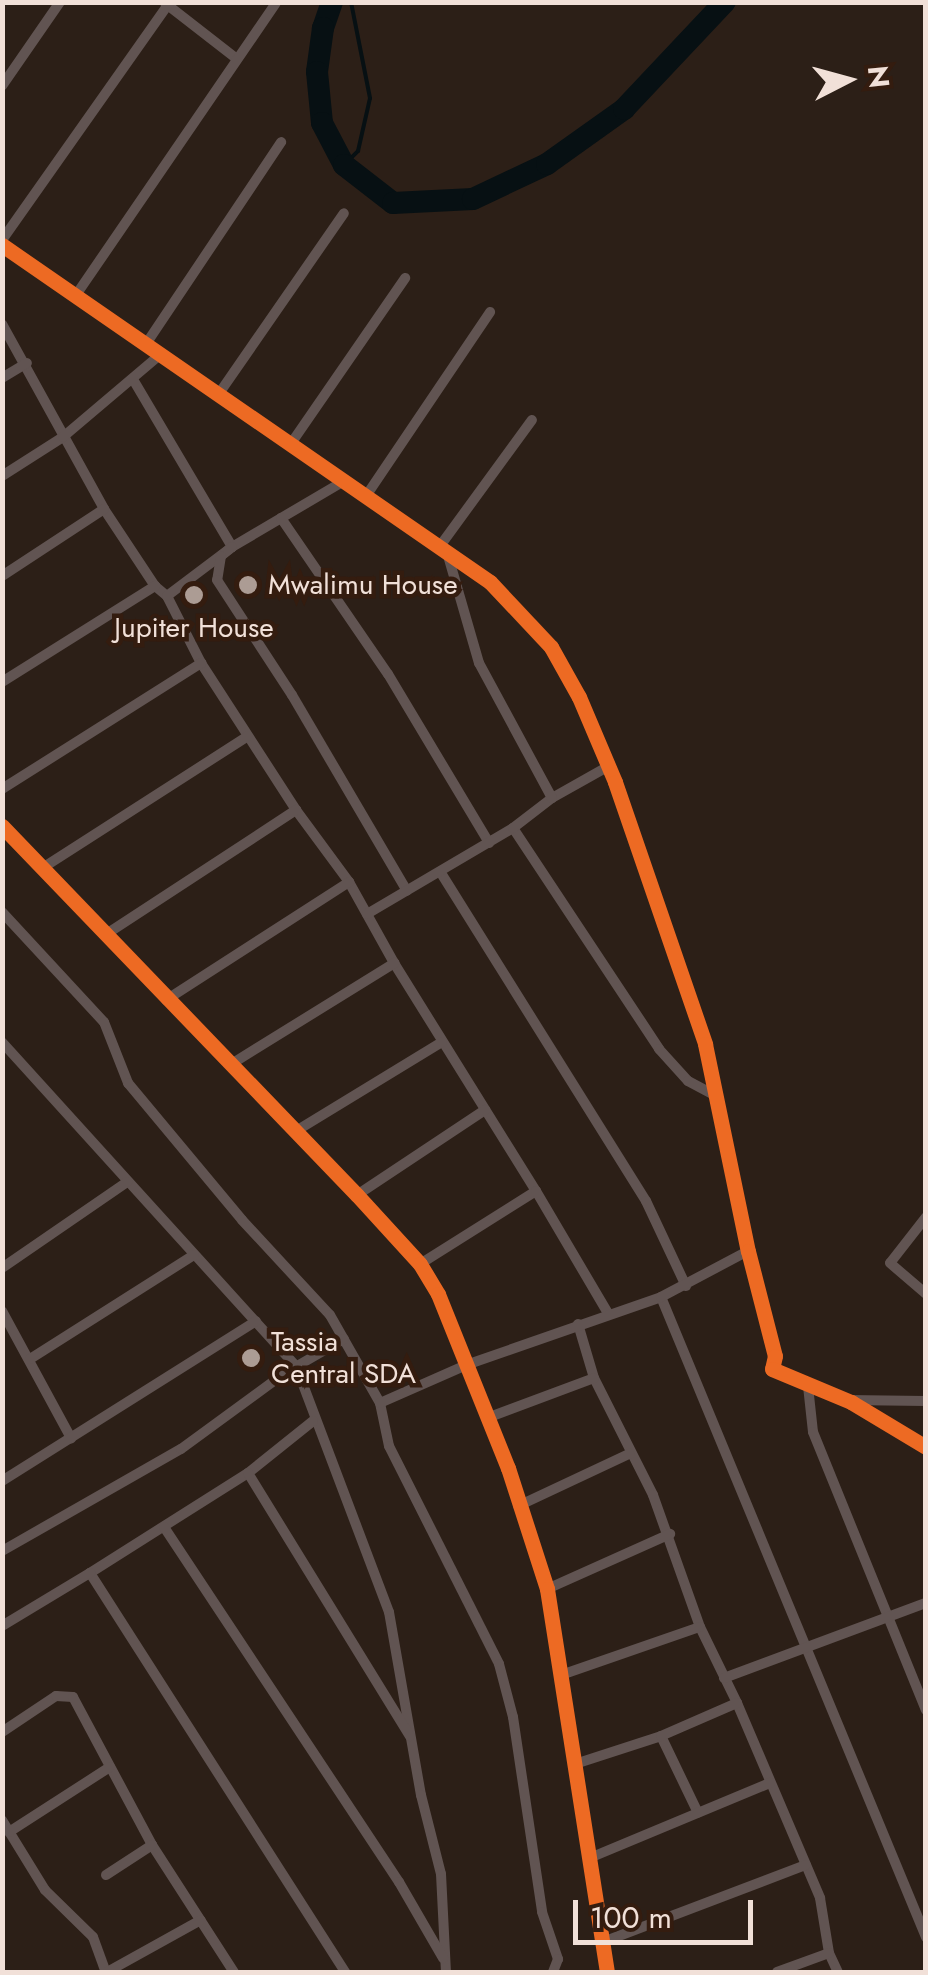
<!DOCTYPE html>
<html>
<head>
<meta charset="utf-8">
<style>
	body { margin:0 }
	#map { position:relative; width:928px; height:1975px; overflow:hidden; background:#2c1f17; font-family:Jost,sans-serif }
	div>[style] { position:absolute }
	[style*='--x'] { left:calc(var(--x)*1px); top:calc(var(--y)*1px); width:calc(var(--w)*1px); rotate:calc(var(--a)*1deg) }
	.stream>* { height:4px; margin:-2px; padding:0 2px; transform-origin:2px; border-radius:2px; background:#071013 }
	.river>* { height:22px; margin:-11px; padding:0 11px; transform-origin:11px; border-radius:11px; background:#071013 }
	.minor>* { height:10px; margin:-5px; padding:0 5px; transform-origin:5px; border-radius:5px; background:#615452 }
	.cycleway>* { height:15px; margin:-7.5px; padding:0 7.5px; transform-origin:7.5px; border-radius:7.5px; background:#ed6a23 }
	.dots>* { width:28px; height:28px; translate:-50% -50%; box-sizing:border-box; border:5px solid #341c0f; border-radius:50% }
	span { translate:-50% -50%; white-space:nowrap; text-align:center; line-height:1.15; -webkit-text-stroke:9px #341c0f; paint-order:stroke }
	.poi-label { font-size:28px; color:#f1e0d8 }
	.left { translate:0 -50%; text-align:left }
	.frame { position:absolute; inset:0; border:5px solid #f1e0d8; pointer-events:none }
	.north { position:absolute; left:798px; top:30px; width:100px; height:100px; -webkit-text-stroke:8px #341c0f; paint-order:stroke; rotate:84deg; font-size:28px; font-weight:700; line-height:40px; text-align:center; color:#f1e0d8 }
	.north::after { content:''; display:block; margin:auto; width:35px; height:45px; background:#f1e0d8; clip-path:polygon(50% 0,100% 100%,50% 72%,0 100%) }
	.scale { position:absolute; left:573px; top:1900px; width:180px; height:45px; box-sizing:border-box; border:5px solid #f1e0d8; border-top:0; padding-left:12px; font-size:30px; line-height:35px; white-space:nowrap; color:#f1e0d8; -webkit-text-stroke:8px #341c0f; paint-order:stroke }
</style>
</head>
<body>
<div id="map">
	<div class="stream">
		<div style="--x:344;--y:165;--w:20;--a:-45"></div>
		<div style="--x:358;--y:151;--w:54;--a:-77.2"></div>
		<div style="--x:370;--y:98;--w:98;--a:-101.2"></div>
	</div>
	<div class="river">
		<div style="--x:332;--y:2;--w:28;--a:109"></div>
		<div style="--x:323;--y:28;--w:44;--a:97.8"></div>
		<div style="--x:317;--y:72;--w:51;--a:84.4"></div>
		<div style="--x:322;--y:123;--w:47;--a:62.4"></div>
		<div style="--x:344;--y:165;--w:62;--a:37.8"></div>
		<div style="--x:393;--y:203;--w:80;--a:-2.9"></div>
		<div style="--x:473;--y:199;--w:82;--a:-25.3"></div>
		<div style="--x:547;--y:164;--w:95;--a:-35.5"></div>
		<div style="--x:624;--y:109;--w:147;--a:-46.7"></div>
	</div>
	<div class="minor">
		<div style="--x:165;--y:3;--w:91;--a:37.9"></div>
		<div style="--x:2;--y:86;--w:102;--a:-55.4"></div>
		<div style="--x:2;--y:240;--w:291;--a:-54.8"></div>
		<div style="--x:2;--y:245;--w:593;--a:34.63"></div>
		<div style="--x:490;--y:582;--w:89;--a:46.8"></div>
		<div style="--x:551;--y:647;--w:57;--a:60.8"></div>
		<div style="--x:579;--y:697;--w:92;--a:67"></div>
		<div style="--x:615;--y:782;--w:277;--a:71"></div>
		<div style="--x:705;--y:1044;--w:211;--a:78.3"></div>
		<div style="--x:748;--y:1251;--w:108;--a:75.6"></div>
		<div style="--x:775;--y:1356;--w:13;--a:103"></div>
		<div style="--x:772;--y:1369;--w:86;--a:22.7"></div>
		<div style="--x:851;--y:1402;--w:87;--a:31"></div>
		<div style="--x:76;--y:295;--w:353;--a:-55.6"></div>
		<div style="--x:2;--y:324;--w:211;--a:61.1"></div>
		<div style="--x:104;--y:509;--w:92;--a:56.5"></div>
		<div style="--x:155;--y:586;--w:16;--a:40"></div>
		<div style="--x:167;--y:596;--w:75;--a:63.1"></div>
		<div style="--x:201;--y:663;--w:175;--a:57.1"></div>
		<div style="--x:296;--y:810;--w:89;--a:53.6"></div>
		<div style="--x:349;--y:882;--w:93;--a:60.9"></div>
		<div style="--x:394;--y:963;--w:269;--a:58.1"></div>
		<div style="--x:536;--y:1191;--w:137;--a:147.8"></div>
		<div style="--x:146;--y:344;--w:243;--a:-56.2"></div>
		<div style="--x:2;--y:378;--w:29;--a:-31"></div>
		<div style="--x:134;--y:381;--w:193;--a:59.4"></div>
		<div style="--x:232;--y:547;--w:81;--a:143"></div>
		<div style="--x:218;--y:395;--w:221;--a:-55.3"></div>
		<div style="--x:290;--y:445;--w:203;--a:-55.4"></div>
		<div style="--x:2;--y:476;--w:72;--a:-32.6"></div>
		<div style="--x:63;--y:437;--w:128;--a:-40.3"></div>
		<div style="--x:344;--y:481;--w:130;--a:149.5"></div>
		<div style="--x:232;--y:547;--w:14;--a:141"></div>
		<div style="--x:221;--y:556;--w:24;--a:99"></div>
		<div style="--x:217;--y:580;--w:137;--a:56.9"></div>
		<div style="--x:292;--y:695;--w:227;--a:59.6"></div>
		<div style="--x:366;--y:496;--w:222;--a:-56"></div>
		<div style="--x:281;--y:518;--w:189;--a:55.6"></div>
		<div style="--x:388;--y:674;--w:197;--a:59.1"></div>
		<div style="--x:440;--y:546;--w:156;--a:-53.9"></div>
		<div style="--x:2;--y:576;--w:122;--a:-33.3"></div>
		<div style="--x:2;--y:682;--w:181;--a:-32.1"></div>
		<div style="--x:2;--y:789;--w:236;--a:-32.3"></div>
		<div style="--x:552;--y:798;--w:63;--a:-29.4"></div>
		<div style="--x:2;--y:826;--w:512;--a:46.11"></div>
		<div style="--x:357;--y:1195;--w:93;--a:47.6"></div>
		<div style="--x:420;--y:1264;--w:35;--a:59"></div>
		<div style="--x:438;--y:1294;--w:188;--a:68.1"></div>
		<div style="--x:508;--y:1468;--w:127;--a:72.1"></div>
		<div style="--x:547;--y:1589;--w:388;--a:81.1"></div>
		<div style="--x:513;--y:828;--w:265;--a:56.5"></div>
		<div style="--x:659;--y:1049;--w:43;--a:47.8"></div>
		<div style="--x:688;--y:1081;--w:32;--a:28"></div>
		<div style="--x:44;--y:867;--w:242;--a:-32.7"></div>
		<div style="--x:441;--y:873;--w:387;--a:58"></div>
		<div style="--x:646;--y:1201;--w:94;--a:64.8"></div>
		<div style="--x:2;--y:912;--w:150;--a:47.2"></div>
		<div style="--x:104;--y:1022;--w:66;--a:68.5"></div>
		<div style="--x:128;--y:1083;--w:178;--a:50.2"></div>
		<div style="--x:242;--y:1220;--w:129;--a:47.2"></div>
		<div style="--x:330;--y:1315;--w:101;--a:60.4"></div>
		<div style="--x:380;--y:1403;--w:44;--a:78.2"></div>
		<div style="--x:389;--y:1446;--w:244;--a:63.2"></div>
		<div style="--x:499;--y:1664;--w:55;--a:75.2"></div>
		<div style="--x:513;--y:1717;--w:197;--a:81.5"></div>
		<div style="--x:542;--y:1912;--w:50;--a:71.2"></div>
		<div style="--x:558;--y:1959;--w:14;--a:111"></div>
		<div style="--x:367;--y:914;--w:169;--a:-30.5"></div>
		<div style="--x:513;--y:828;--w:49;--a:-37.6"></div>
		<div style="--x:552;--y:798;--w:153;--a:-118.4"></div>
		<div style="--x:479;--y:663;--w:116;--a:-106.1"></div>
		<div style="--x:108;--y:933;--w:225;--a:-33.2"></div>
		<div style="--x:166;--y:1000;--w:218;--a:-32.8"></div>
		<div style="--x:2;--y:1042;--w:438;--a:47.8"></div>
		<div style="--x:296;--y:1366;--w:263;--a:69.3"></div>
		<div style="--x:389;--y:1612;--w:186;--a:80.1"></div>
		<div style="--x:421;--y:1795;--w:81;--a:75.8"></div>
		<div style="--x:441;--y:1874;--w:98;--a:87.1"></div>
		<div style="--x:233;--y:1063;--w:190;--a:-31.8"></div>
		<div style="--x:296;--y:1131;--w:171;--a:-31.4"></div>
		<div style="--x:536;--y:1191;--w:142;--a:59.5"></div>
		<div style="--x:357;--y:1195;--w:154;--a:-33.6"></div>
		<div style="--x:926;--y:1217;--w:58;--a:128"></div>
		<div style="--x:890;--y:1263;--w:48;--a:40.7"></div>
		<div style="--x:2;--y:1268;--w:152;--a:-34.5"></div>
		<div style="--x:661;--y:1297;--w:693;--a:67.51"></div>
		<div style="--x:2;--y:1311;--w:145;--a:61.5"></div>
		<div style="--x:578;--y:1324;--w:56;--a:73.5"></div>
		<div style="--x:594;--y:1378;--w:131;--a:63.2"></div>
		<div style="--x:653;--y:1495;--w:140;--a:70.4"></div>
		<div style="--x:700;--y:1627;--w:85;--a:64"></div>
		<div style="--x:737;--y:1703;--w:212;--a:66.9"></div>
		<div style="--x:820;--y:1898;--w:56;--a:80.7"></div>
		<div style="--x:829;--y:1953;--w:21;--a:65"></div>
		<div style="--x:30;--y:1359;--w:194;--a:-32.4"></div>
		<div style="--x:808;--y:1386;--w:46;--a:83.8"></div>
		<div style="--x:813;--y:1432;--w:300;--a:67.9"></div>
		<div style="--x:847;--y:1400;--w:79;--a:0.7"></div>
		<div style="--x:380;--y:1403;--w:94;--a:-23.8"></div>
		<div style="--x:466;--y:1365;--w:207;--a:-19.2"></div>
		<div style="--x:661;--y:1297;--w:98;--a:-27.9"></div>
		<div style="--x:487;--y:1418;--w:114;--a:-20.5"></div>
		<div style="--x:313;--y:1421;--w:83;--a:141.3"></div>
		<div style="--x:248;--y:1473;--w:187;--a:147.7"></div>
		<div style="--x:90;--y:1573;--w:474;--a:57.4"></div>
		<div style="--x:248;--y:1473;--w:309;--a:58.4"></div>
		<div style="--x:2;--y:1481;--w:300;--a:-32.2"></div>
		<div style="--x:518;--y:1506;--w:123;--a:-25.1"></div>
		<div style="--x:164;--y:1527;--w:426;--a:56.5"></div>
		<div style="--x:399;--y:1882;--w:88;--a:59.9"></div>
		<div style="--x:2;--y:1551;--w:206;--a:-29.7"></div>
		<div style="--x:181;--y:1449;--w:129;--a:-36.2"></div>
		<div style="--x:285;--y:1373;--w:68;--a:-30"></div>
		<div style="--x:547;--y:1589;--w:135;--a:-24.1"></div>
		<div style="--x:2;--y:1626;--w:103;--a:-31.1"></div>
		<div style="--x:561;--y:1675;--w:147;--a:-19.1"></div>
		<div style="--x:724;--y:1678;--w:215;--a:-20.4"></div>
		<div style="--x:2;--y:1732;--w:65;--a:-33.7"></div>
		<div style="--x:56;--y:1696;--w:17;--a:3"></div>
		<div style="--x:73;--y:1697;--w:168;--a:61.9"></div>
		<div style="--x:152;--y:1845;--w:151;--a:57.2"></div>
		<div style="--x:661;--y:1736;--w:85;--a:64.3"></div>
		<div style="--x:575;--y:1764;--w:90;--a:-18"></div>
		<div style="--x:661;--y:1736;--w:83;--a:-23.5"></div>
		<div style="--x:2;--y:1820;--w:82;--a:58.4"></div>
		<div style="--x:45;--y:1890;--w:67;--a:44.4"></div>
		<div style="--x:93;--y:1937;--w:37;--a:70"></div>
		<div style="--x:9;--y:1832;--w:120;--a:-32.8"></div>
		<div style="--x:592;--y:1857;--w:193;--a:-22.6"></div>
		<div style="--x:106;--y:1875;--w:55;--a:-33.1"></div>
		<div style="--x:603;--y:1942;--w:217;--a:-20.8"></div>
		<div style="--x:107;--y:1972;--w:107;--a:-29"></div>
		<div style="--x:777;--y:1972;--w:55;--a:-20.1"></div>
	</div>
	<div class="cycleway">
		<div style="--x:2;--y:245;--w:593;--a:34.63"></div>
		<div style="--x:490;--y:582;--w:89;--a:46.8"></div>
		<div style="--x:551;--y:647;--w:57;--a:60.8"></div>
		<div style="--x:579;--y:697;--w:92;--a:67"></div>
		<div style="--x:615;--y:782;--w:277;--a:71"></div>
		<div style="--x:705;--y:1044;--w:211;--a:78.3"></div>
		<div style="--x:748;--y:1251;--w:108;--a:75.6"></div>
		<div style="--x:775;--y:1356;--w:13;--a:103"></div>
		<div style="--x:772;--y:1369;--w:86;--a:22.7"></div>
		<div style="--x:851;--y:1402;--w:87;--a:31"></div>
		<div style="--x:2;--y:826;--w:512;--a:46.11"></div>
		<div style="--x:357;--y:1195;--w:93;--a:47.6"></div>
		<div style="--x:420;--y:1264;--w:35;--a:59"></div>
		<div style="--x:438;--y:1294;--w:188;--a:68.1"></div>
		<div style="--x:508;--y:1468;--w:127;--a:72.1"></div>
		<div style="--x:547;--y:1589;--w:388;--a:81.1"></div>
	</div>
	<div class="dots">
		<div style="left:248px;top:585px;background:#ac9c94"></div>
		<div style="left:194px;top:595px;background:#ac9c94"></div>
		<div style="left:251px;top:1358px;background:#ac9c94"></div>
	</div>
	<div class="poi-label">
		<span class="left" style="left:268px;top:585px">Mwalimu House</span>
		<span style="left:194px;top:628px">Jupiter House</span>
		<span class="left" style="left:271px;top:1358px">Tassia<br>Central SDA</span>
	</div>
	<div class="frame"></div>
	<div class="north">N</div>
	<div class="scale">100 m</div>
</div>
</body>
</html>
